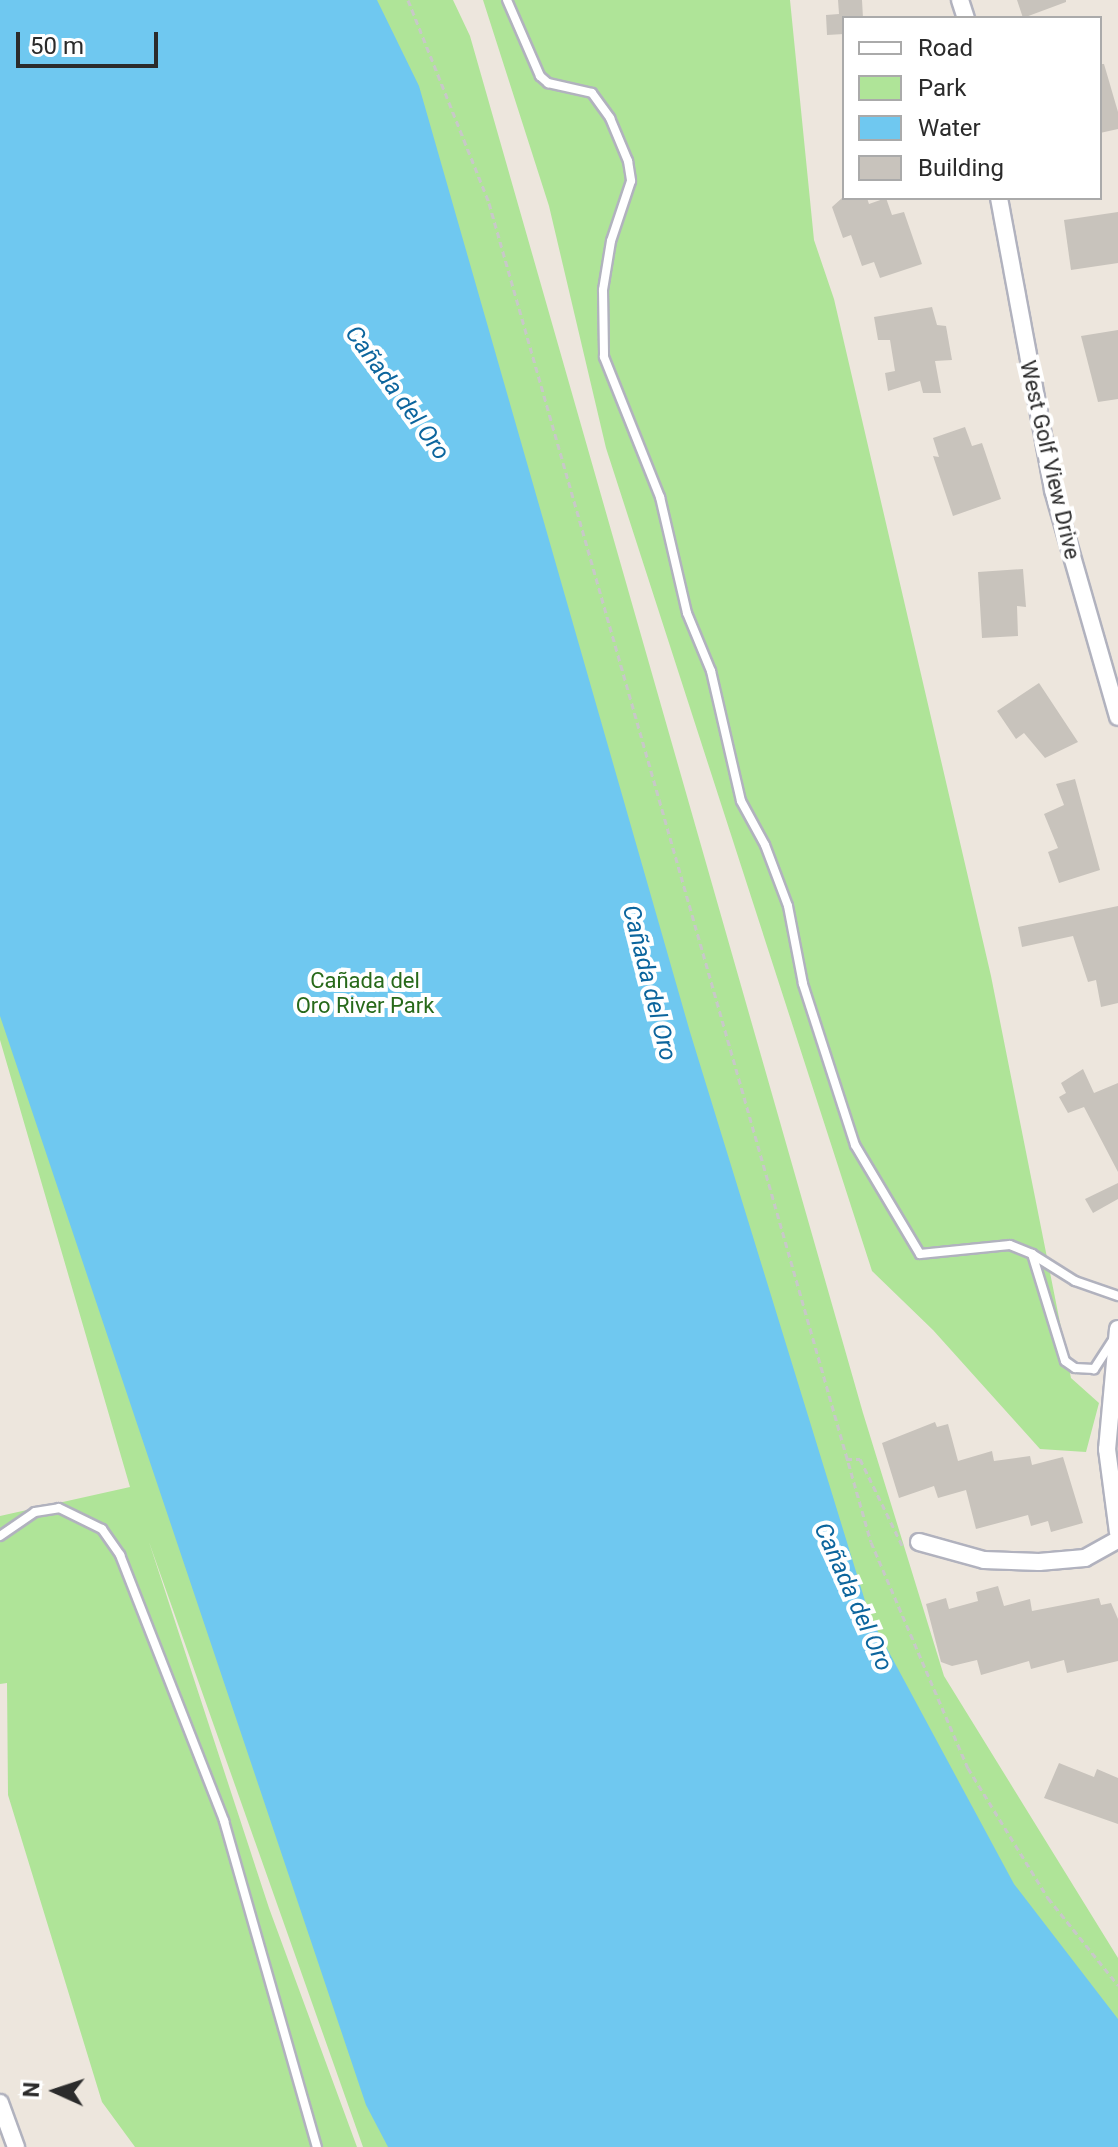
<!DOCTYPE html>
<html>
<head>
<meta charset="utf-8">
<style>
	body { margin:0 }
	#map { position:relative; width:1118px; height:2147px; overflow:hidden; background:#ede6dd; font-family:Roboto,sans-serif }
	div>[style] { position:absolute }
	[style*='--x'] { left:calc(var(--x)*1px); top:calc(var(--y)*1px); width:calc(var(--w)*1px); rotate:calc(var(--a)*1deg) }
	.green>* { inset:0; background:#afe498 }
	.water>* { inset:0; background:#6fc8f0 }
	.building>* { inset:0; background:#c8c3bc }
	.path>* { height:3px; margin-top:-1.5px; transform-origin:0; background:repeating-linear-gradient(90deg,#c8c8c8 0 6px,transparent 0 10px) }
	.roads { filter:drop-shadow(2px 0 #b1b2be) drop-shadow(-2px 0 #b1b2be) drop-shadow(0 2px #b1b2be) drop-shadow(0 -2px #b1b2be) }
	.lane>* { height:8px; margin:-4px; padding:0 4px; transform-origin:4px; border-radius:4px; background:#fff }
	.street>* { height:16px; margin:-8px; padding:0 8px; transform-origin:8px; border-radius:8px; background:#fff }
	span { translate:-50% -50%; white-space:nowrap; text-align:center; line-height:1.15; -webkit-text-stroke:8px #fff; paint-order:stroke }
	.street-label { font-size:22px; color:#2b2b2b }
	.park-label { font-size:22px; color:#27691a }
	.water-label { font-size:24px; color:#0c659d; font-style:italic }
	.legend { position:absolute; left:842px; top:16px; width:260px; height:184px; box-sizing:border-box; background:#fff; border:2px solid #aaa; margin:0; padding:10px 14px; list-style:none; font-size:24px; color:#2b2b2b }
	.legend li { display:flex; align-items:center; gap:16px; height:40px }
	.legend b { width:40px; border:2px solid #aaa }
	.north { position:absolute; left:16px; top:2051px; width:80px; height:80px; -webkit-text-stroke:6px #fff; paint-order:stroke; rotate:273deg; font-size:22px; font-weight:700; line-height:32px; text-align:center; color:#2b2b2b }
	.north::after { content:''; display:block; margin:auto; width:28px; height:36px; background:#2b2b2b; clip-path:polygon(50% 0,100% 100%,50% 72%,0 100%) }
	.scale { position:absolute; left:16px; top:32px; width:142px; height:36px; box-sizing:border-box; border:4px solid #2b2b2b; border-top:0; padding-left:10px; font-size:24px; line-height:28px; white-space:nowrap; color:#2b2b2b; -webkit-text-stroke:6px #fff; paint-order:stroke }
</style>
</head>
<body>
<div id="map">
	<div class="green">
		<div style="clip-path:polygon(0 0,453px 0,470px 36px,863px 1413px,944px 1676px,1118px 1958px,1118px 2147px,363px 2147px,149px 1542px,269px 1908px,357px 2147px,135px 2147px,102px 2102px,8px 1795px,7px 1683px,0 1684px,0 1516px,130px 1487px,0 1040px)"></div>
		<div style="clip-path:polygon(483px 0,790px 0,814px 240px,834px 299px,991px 976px,1071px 1378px,1099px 1403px,1086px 1452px,1040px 1449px,933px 1330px,872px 1271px,606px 448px,549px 206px)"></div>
	</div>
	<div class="water">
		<div style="clip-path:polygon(0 0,377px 0,419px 86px,690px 1032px,870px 1617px,1014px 1884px,1118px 2019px,1118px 2147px,388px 2147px,366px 2105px,0 1016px)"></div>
	</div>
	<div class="building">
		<div style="clip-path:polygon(838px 0,862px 0,863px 18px,844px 18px,844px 34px,827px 35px,826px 15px,839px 14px)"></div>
		<div style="clip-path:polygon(1017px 0,1066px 0,1066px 2px,1023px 18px)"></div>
		<div style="clip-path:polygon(1100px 64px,1104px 64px,1118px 112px,1118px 129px,1100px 133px)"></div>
		<div style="clip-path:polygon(842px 198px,867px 198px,869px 204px,886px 198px,892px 215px,904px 212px,922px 264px,880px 278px,874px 262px,862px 266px,851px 235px,843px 238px,832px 207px)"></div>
		<div style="clip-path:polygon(1118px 212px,1118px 263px,1071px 270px,1064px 220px)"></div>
		<div style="clip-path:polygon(932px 307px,937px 325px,946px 326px,952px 360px,935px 361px,941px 393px,923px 393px,920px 381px,888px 391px,885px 373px,895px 371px,890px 340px,878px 340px,874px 317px)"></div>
		<div style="clip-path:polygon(1118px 330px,1118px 399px,1098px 402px,1081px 336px)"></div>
		<div style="clip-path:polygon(965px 427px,972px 446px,982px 443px,1001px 499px,953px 516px,933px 456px,939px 457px,933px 438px)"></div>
		<div style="clip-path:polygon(1023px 569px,1026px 607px,1017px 606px,1018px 636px,982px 638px,978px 572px)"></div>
		<div style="clip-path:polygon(1039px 683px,1078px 742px,1045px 758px,1024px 733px,1016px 739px,997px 711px)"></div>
		<div style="clip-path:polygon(1075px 779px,1100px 870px,1059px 883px,1048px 852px,1058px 848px,1044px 814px,1064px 805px,1056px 784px)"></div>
		<div style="clip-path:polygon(1118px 906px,1118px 1003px,1101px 1007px,1096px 980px,1088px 982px,1073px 936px,1022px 947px,1018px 927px)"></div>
		<div style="clip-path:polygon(1083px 1069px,1094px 1093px,1118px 1083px,1118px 1172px,1084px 1107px,1068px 1113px,1059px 1097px,1066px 1093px,1061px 1083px)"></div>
		<div style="clip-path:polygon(1118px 1183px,1118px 1199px,1093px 1213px,1085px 1199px)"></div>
		<div style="clip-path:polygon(935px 1422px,937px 1427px,948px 1424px,958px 1461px,992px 1451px,994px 1461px,1030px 1456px,1032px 1465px,1063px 1457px,1083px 1523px,1051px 1532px,1048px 1521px,1031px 1526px,1028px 1515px,976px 1529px,966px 1490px,938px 1498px,934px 1486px,899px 1498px,882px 1443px)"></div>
		<div style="clip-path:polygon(998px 1586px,1004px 1606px,1030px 1599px,1032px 1611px,1099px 1598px,1101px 1605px,1111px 1603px,1118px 1619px,1118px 1661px,1067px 1673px,1064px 1660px,1031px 1669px,1029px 1661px,981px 1675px,977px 1660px,952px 1666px,941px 1662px,926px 1604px,946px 1598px,949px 1609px,978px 1601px,976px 1592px)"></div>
		<div style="clip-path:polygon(1059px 1763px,1094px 1777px,1097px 1769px,1118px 1778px,1118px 1824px,1044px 1798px)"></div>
	</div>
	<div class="path">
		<div style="--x:408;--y:0;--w:219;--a:68.2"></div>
		<div style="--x:489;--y:203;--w:1392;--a:74.08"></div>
		<div style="--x:871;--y:1542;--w:246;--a:66.8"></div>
		<div style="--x:968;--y:1768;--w:153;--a:58.4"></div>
		<div style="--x:1048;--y:1898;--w:112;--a:51.2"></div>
		<div style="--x:846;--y:1459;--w:14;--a:0"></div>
		<div style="--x:860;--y:1459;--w:96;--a:64"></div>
	</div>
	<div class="roads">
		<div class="lane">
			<div style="--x:507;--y:0;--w:83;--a:66.5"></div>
			<div style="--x:540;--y:76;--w:11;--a:41"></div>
			<div style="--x:548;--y:83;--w:45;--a:12.8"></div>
			<div style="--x:592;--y:93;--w:31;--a:54"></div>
			<div style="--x:610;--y:118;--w:47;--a:67.3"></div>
			<div style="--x:628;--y:161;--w:20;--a:81"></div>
			<div style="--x:631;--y:181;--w:63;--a:108.4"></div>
			<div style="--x:611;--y:241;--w:50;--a:99.3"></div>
			<div style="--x:603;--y:290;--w:67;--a:89.1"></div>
			<div style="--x:604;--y:357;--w:151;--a:68.2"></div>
			<div style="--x:660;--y:497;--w:119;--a:76.9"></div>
			<div style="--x:687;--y:613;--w:63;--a:67.5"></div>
			<div style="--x:711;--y:671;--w:133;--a:77"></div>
			<div style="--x:741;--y:801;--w:50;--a:61.4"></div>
			<div style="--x:765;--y:845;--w:65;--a:69.3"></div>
			<div style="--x:788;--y:906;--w:79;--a:79.1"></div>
			<div style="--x:803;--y:984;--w:169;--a:72.1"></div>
			<div style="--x:855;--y:1145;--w:127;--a:59.2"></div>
			<div style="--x:920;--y:1254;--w:90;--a:-5.7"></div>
			<div style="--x:1010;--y:1245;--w:24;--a:22"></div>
			<div style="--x:1113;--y:1340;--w:35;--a:123"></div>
			<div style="--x:1094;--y:1369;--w:19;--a:-177"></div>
			<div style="--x:1075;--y:1368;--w:12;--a:-145"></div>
			<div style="--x:1065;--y:1361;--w:112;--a:-107.1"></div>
			<div style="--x:1032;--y:1254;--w:51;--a:32.1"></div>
			<div style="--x:1075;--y:1281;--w:46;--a:19.2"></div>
			<div style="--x:0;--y:1536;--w:42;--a:-34.4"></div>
			<div style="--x:35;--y:1512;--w:24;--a:-9"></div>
			<div style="--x:59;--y:1508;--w:48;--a:26"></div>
			<div style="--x:102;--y:1529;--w:32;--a:55"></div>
			<div style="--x:120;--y:1555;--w:286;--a:68.6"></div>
			<div style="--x:224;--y:1821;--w:339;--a:74.1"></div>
		</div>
		<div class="street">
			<div style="--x:960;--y:0;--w:19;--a:72"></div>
			<div style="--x:999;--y:198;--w:297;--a:79.5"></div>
			<div style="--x:1053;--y:490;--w:236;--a:74"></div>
			<div style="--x:1118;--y:1329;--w:121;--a:95.2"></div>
			<div style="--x:1107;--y:1449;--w:84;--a:82.5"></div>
			<div style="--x:919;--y:1542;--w:67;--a:15.5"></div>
			<div style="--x:984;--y:1560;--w:55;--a:2.1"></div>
			<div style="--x:1039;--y:1562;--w:46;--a:-5"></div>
			<div style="--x:1085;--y:1558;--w:38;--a:-29"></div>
			<div style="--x:0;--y:2103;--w:47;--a:70"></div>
		</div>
	</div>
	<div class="street-label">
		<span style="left:1050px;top:460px;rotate:77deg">West Golf View Drive</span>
	</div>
	<div class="park-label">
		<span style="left:365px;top:993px">Cañada del<br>Oro River Park</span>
	</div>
	<div class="water-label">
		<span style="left:397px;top:393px;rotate:54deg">Cañada del Oro</span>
		<span style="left:649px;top:983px;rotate:76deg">Cañada del Oro</span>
		<span style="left:853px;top:1597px;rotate:66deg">Cañada del Oro</span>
	</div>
	<ul class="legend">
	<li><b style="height:10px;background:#fff"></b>Road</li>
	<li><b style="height:22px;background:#afe498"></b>Park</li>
	<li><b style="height:22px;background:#6fc8f0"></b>Water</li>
	<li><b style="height:22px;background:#c8c3bc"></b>Building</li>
	</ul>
	<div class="north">N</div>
	<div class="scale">50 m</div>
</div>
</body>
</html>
